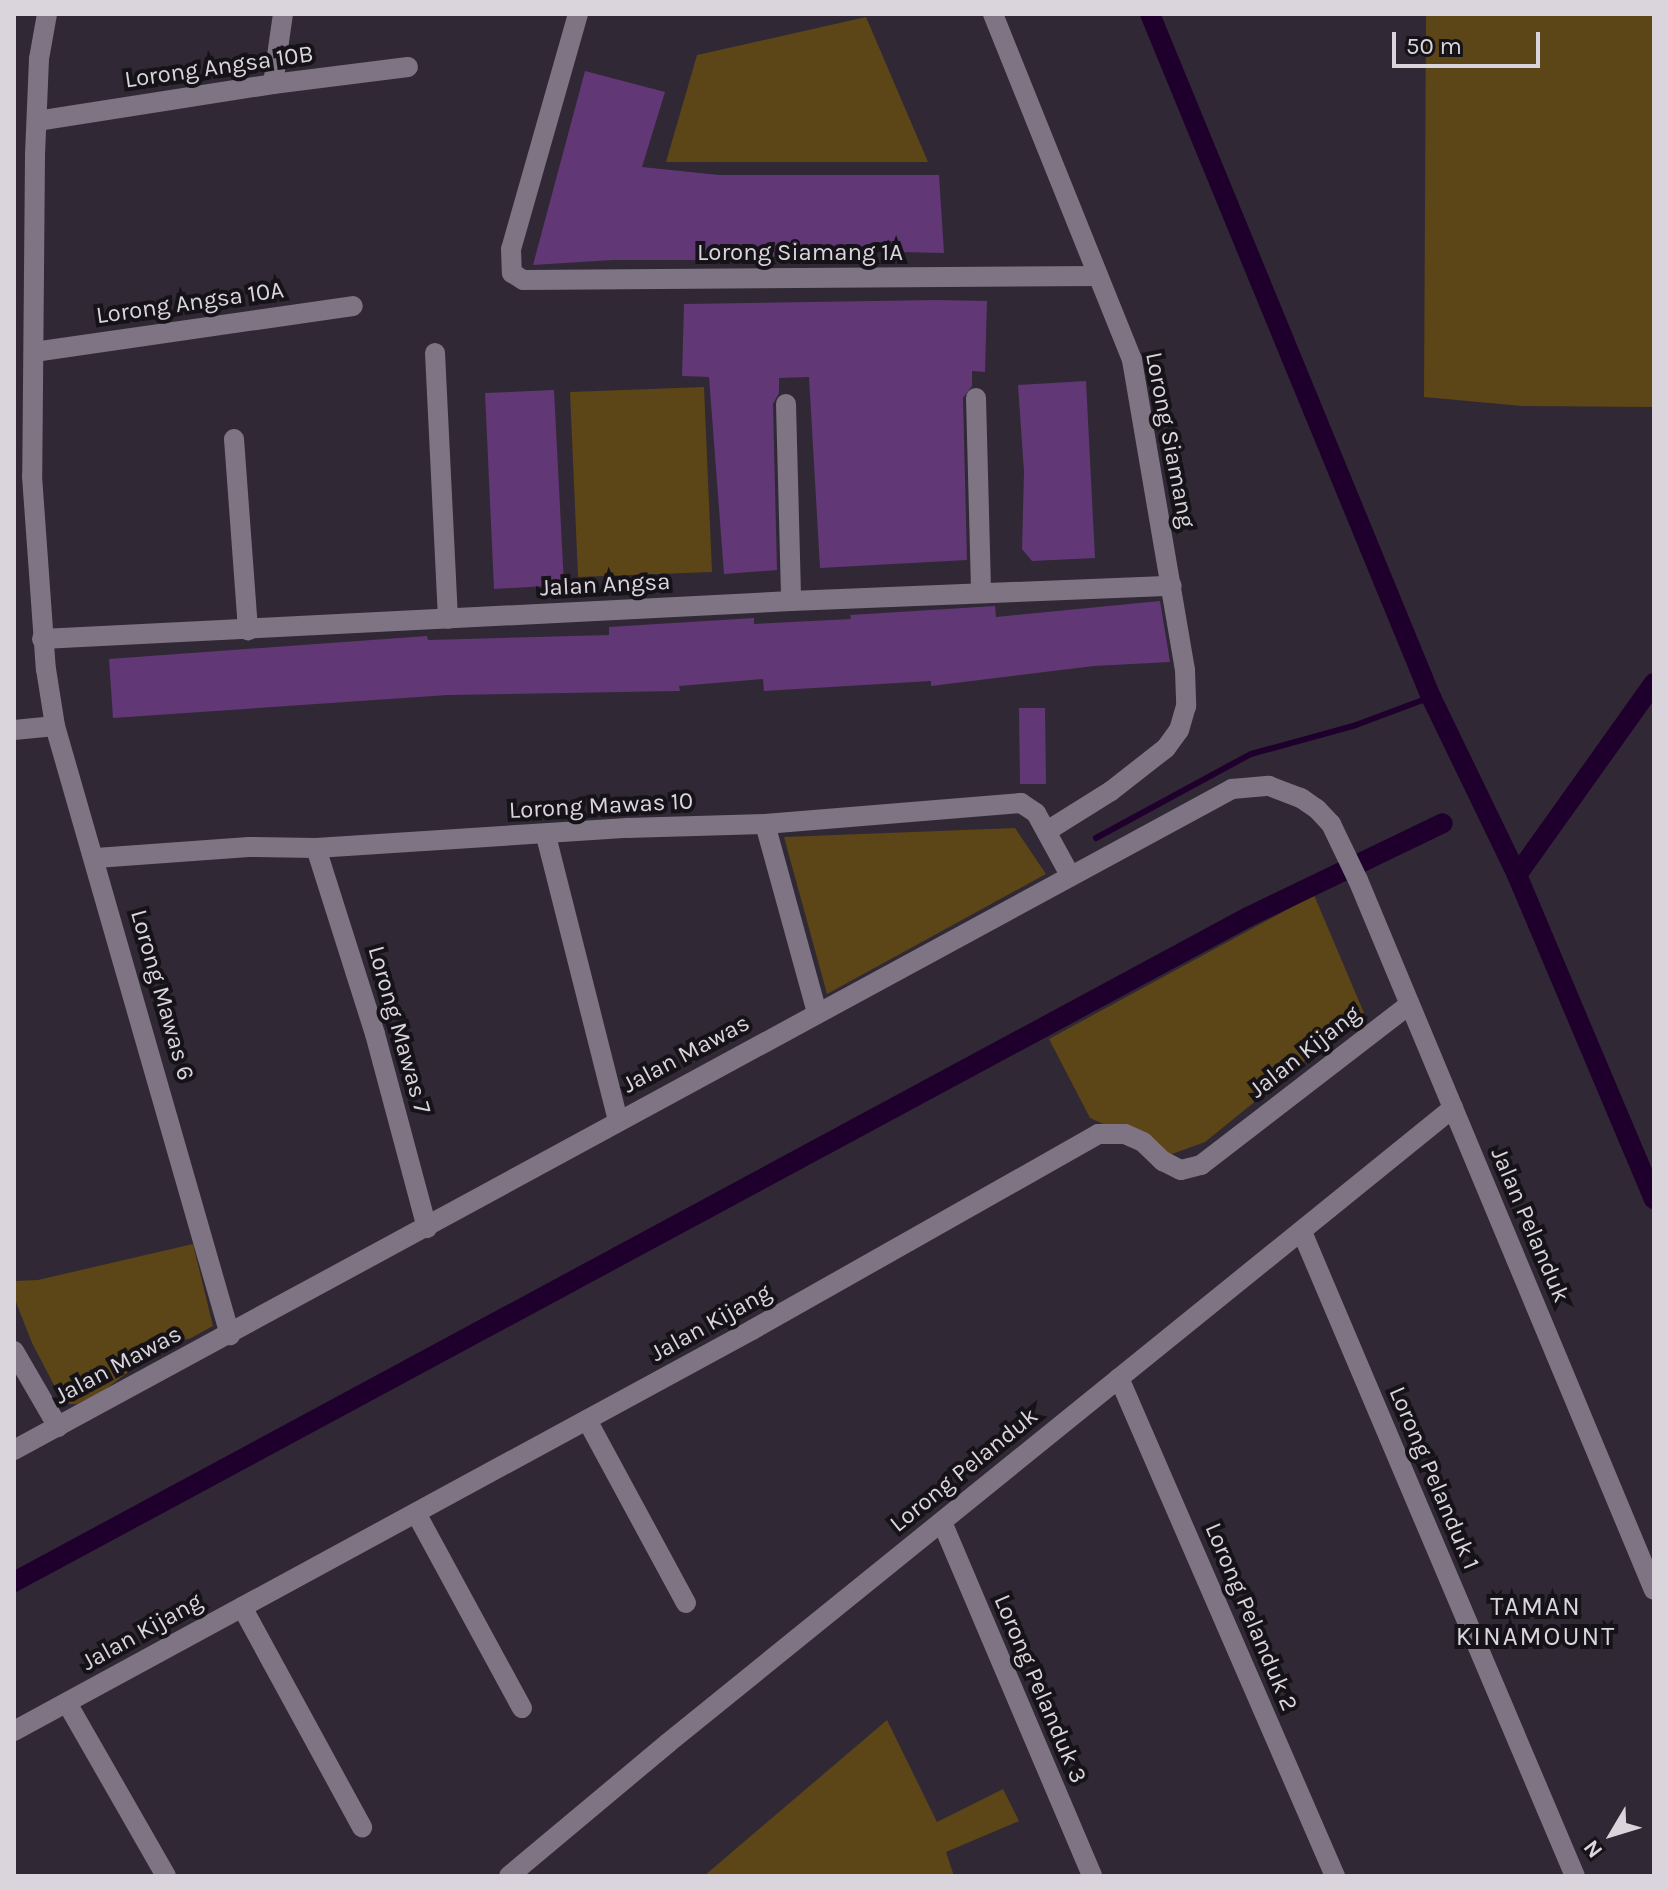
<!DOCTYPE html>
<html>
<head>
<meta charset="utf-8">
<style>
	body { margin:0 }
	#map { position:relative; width:1668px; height:1890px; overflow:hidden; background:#302835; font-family:Karla,sans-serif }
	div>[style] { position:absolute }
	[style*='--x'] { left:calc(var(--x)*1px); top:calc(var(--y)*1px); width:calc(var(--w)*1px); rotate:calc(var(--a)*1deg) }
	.green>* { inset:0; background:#5c4516 }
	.stream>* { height:6px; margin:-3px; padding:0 3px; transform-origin:3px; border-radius:3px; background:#1f002c }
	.canal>* { height:20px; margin:-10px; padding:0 10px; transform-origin:10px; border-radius:10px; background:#1f002c }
	.building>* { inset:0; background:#613776 }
	.street>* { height:20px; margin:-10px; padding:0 10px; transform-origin:10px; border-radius:10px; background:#7e7483 }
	span { translate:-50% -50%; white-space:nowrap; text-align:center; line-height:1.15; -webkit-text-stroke:8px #161318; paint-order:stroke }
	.street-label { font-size:24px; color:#dad5dd }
	.neighbourhood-label { font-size:26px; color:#dad5dd; letter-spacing:2px }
	.frame { position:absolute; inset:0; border:16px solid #dad5dd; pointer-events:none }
	.north { position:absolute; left:1572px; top:1794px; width:80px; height:80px; -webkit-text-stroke:6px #161318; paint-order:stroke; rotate:232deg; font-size:22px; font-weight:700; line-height:32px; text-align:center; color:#dad5dd }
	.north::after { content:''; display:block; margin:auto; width:28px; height:36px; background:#dad5dd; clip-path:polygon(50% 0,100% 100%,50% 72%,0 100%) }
	.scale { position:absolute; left:1392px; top:32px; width:148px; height:36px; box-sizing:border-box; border:4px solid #dad5dd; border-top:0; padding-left:10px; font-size:24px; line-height:28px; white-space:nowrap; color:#dad5dd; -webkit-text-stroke:6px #161318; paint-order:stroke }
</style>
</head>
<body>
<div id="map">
	<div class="green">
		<div style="clip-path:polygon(1426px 14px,1654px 14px,1654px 407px,1522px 406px,1424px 397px)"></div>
		<div style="clip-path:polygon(866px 17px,928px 162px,666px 162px,697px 55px)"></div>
		<div style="clip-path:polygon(704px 387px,712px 572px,578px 577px,570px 392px)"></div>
		<div style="clip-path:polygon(1015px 828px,1046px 874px,827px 994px,784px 837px)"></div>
		<div style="clip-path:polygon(1314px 895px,1364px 1013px,1205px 1142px,1161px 1158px,1126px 1134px,1090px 1118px,1049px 1039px)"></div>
		<div style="clip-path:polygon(193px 1244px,213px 1326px,189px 1339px,169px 1341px,102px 1392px,77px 1404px,64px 1404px,32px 1343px,14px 1297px,14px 1281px,38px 1280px)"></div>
		<div style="clip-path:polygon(887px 1720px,937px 1822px,1003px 1789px,1019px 1821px,946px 1852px,954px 1876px,704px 1876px)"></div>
	</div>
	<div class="stream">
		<div style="--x:1096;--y:838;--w:176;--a:-28.5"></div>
		<div style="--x:1251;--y:754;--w:109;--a:-15.4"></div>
		<div style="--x:1356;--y:725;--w:80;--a:-20.5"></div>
	</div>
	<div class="canal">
		<div style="--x:1150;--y:14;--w:739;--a:67.64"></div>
		<div style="--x:1431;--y:697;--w:198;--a:64.2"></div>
		<div style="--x:1517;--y:875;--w:352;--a:67.1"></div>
		<div style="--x:1517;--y:875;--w:236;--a:-54.5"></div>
		<div style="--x:14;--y:1582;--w:1402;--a:-28.32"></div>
		<div style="--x:1248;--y:917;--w:216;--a:-25.7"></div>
	</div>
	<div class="building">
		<div style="clip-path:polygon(585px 71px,665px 92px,642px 167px,719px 175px,939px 175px,944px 253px,807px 250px,807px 256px,752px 257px,752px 260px,613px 260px,533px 265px)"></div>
		<div style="clip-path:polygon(937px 300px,987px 301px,985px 372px,972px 371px,972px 386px,963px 398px,967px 560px,820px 568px,809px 377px,779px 378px,779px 393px,773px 404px,777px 570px,724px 574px,709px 377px,682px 376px,684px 304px)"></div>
		<div style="clip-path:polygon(1086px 381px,1095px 558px,1032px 561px,1022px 549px,1024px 472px,1018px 385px)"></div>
		<div style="clip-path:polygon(554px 390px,564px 585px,494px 589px,485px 393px)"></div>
		<div style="clip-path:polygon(1160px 601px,1170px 662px,1094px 666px,931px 686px,931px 681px,764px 691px,763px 679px,679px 686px,680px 691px,448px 695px,113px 718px,109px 659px,427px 636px,428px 640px,609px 635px,609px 627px,754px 618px,754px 624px,851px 619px,850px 615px,995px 606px,996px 617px)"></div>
		<div style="clip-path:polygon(1019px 708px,1045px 708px,1046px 784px,1020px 784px)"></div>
	</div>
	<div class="street">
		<div style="--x:47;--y:14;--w:46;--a:100.1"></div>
		<div style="--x:39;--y:59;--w:97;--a:92.4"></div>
		<div style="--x:35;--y:156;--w:320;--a:90.5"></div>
		<div style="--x:32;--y:476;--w:194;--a:85.9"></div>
		<div style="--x:46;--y:669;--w:58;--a:81"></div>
		<div style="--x:55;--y:726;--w:634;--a:73.97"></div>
		<div style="--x:578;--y:14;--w:244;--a:105.9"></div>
		<div style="--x:511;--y:249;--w:24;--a:88"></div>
		<div style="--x:512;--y:273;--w:13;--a:32"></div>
		<div style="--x:523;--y:280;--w:575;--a:-0.4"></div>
		<div style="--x:993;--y:14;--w:373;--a:68.1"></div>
		<div style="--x:1132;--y:360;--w:314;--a:80.3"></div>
		<div style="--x:1185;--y:670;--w:36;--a:88"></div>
		<div style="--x:1186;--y:706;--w:25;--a:106"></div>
		<div style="--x:1179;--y:730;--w:22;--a:126"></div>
		<div style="--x:1166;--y:748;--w:70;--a:142"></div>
		<div style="--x:1111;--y:791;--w:75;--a:148"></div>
		<div style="--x:273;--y:84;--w:71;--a:-81.9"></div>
		<div style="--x:37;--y:121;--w:239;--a:-8.9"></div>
		<div style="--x:273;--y:84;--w:136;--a:-7.2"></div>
		<div style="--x:34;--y:352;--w:322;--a:-8.2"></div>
		<div style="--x:435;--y:353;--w:266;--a:87.2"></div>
		<div style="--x:976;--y:398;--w:195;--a:88.5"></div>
		<div style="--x:786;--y:404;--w:197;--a:88.5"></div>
		<div style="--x:234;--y:439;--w:192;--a:85.8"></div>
		<div style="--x:42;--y:639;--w:750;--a:-2.9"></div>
		<div style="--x:791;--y:601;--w:381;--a:-2.3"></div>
		<div style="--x:14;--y:730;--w:41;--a:-5.6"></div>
		<div style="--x:765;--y:824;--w:196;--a:74.6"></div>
		<div style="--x:546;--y:836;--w:293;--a:75.8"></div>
		<div style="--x:316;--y:848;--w:195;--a:72.4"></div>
		<div style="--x:375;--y:1034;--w:201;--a:75"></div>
		<div style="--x:96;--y:858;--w:153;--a:-4.1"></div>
		<div style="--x:249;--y:847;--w:67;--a:0.9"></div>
		<div style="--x:316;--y:848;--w:312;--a:-3.7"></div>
		<div style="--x:627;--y:828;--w:138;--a:-1.7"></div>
		<div style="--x:765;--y:824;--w:257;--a:-4.7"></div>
		<div style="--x:1021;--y:803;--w:18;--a:34"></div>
		<div style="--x:1036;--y:813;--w:71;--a:61.3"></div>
		<div style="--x:1302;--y:1232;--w:699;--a:67.03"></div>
		<div style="--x:14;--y:1351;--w:88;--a:59.9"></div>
		<div style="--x:1119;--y:1378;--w:543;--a:66.55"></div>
		<div style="--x:587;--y:1420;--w:208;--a:61.6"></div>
		<div style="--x:14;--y:1450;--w:1386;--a:-28.49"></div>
		<div style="--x:1232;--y:789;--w:37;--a:-5"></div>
		<div style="--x:1269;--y:786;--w:34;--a:21"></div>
		<div style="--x:1301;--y:798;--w:19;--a:35"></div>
		<div style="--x:1317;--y:809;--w:21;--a:47"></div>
		<div style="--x:1331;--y:824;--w:62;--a:64.3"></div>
		<div style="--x:1358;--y:880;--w:769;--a:67.37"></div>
		<div style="--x:416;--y:1513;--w:222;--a:61.5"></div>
		<div style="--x:942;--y:1522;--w:384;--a:67"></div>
		<div style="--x:242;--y:1607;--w:251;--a:61.4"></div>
		<div style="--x:67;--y:1703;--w:199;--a:60.2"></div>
		<div style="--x:14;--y:1731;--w:840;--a:-28.52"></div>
		<div style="--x:752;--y:1330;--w:398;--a:-29.5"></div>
		<div style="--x:1098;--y:1134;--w:27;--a:0"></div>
		<div style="--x:1125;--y:1134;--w:20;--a:24"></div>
		<div style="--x:1143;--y:1142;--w:28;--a:44"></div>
		<div style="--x:1163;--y:1161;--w:20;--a:27"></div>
		<div style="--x:1181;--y:1170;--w:21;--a:-14"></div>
		<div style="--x:1201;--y:1165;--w:262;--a:-37.6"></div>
		<div style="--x:509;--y:1876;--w:207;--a:-39.9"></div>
		<div style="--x:668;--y:1743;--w:1010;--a:-38.97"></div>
	</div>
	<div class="street-label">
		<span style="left:219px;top:67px;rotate:-8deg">Lorong Angsa 10B</span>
		<span style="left:800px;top:253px">Lorong Siamang 1A</span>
		<span style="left:190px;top:303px;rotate:-8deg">Lorong Angsa 10A</span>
		<span style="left:1170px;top:440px;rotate:79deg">Lorong Siamang</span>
		<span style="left:605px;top:585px;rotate:-3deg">Jalan Angsa</span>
		<span style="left:601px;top:806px;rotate:-3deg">Lorong Mawas 10</span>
		<span style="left:162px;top:995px;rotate:74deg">Lorong Mawas 6</span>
		<span style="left:399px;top:1030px;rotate:74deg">Lorong Mawas 7</span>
		<span style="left:1305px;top:1052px;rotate:-38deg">Jalan Kijang</span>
		<span style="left:686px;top:1054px;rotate:-28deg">Jalan Mawas</span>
		<span style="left:1530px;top:1225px;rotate:67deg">Jalan Pelanduk</span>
		<span style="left:711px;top:1323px;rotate:-29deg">Jalan Kijang</span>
		<span style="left:118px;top:1365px;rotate:-28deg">Jalan Mawas</span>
		<span style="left:964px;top:1470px;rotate:-39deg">Lorong Pelanduk</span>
		<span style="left:1434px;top:1478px;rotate:67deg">Lorong Pelanduk 1</span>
		<span style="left:1251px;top:1617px;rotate:67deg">Lorong Pelanduk 2</span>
		<span style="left:142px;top:1632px;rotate:-29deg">Jalan Kijang</span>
		<span style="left:1040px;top:1689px;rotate:67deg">Lorong Pelanduk 3</span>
	</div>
	<div class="neighbourhood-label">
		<span style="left:1536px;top:1622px">TAMAN<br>KINAMOUNT</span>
	</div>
	<div class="frame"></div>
	<div class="north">N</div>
	<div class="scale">50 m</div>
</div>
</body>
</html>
